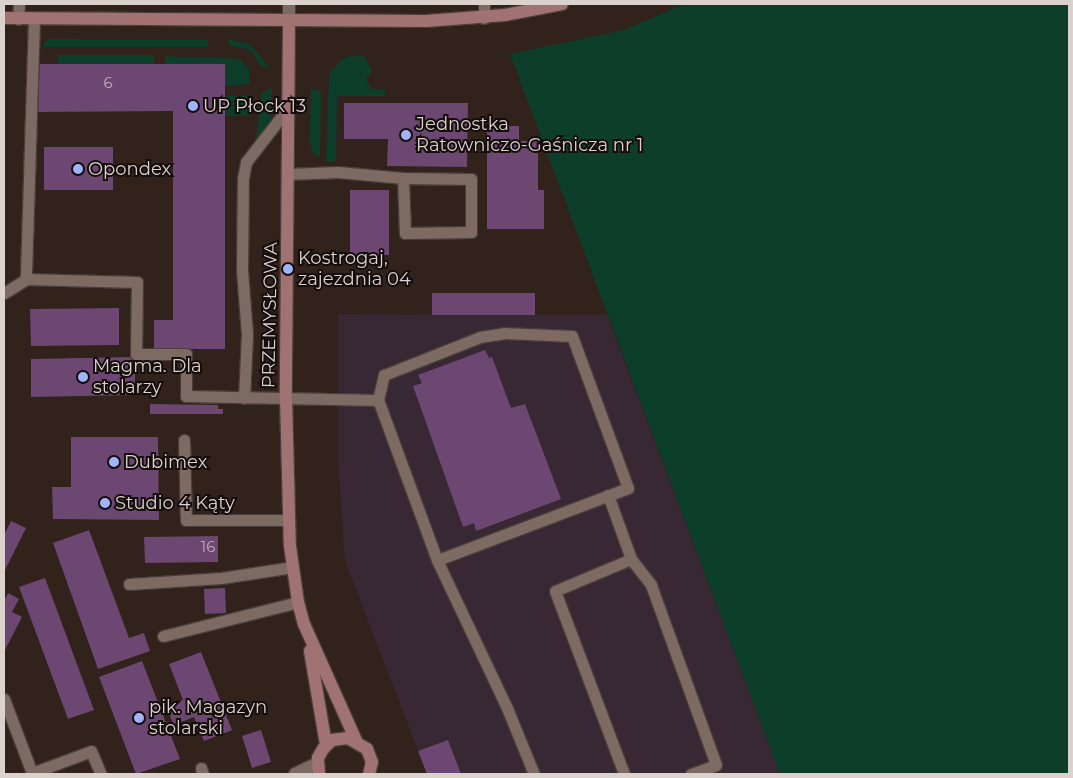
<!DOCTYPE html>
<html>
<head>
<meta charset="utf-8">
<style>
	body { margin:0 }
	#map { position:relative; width:1073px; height:778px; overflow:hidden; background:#31221c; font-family:Montserrat,sans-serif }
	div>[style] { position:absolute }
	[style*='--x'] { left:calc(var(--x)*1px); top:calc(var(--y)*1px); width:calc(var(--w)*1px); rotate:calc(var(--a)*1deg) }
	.industrial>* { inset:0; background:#372834 }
	.green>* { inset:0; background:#0c3e2a }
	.building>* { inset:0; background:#6b4771 }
	.roads { filter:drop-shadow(1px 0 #4b3e3a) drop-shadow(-1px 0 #4b3e3a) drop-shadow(0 1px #4b3e3a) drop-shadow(0 -1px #4b3e3a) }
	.lane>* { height:11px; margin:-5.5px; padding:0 5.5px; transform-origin:5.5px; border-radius:5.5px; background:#7c6a63 }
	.street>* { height:12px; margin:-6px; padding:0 6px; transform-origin:6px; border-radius:6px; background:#7c6a63 }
	.secondary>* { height:12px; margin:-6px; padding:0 6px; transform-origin:6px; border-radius:6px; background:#a17272 }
	.dots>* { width:14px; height:14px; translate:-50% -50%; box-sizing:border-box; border:2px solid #140d0b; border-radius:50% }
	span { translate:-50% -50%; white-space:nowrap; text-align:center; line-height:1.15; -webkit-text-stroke:4px #140d0b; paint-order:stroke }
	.number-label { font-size:15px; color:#bfaeb6 }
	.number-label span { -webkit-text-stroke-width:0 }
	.poi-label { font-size:18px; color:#dbd1cd }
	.left { translate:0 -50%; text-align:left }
	.street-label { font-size:18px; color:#dbd1cd }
	.frame { position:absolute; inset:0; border:5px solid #dbd1cd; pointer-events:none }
</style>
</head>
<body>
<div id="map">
	<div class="industrial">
		<div style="clip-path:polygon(338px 314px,607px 315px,780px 774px,427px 774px,345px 561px,338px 462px)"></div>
	</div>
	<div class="green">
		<div style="clip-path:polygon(684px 4px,1069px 4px,1069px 774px,780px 774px,510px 54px,624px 30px)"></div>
		<div style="clip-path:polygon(48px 39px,208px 40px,208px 47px,42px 47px)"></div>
		<div style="clip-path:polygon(228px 39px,250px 44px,269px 67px,260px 66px,254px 54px,245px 48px,230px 46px)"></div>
		<div style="clip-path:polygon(58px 55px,154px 55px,154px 64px,58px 64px)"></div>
		<div style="clip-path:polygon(165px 56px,240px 59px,249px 69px,250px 84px,225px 86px,225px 64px,165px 64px)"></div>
		<div style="clip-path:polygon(350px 56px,364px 56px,372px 71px,366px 79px,372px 89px,384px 90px,386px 96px,337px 96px,336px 162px,326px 162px,329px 74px,341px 60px)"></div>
		<div style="clip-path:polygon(272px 87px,271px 121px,256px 141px,262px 93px)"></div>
		<div style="clip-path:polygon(311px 88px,320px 91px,321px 95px,320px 158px,313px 152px,310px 142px)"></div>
		<div style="clip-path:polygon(249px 95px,249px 115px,225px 116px,225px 96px)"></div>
	</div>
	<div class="building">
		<div style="clip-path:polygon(38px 64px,225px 64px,225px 349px,154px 349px,154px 320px,173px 320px,173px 111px,38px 112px)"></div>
		<div style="clip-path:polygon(344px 103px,468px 103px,467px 167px,387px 166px,388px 139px,344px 139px)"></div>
		<div style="clip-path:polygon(487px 126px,519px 126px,519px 141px,538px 141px,538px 190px,544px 190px,544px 229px,487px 229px)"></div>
		<div style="clip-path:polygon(44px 147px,113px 147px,113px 190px,44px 190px)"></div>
		<div style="clip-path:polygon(350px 190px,389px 190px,389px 255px,350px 255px)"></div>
		<div style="clip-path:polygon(432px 293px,535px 293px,535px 315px,432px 315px)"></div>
		<div style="clip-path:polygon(119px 308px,119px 345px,31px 346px,30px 309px)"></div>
		<div style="clip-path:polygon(485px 350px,489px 358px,492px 357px,511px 408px,525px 404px,561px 499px,476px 531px,474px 523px,463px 527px,413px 386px,422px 383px,418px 375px)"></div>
		<div style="clip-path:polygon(135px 357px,135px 395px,31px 397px,31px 359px)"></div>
		<div style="clip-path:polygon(150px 404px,218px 405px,218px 409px,223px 409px,223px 414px,150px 414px)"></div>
		<div style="clip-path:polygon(71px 437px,158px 437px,159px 520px,53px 519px,52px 487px,71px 487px)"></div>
		<div style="clip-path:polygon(11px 521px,26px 528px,4px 572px,4px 535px)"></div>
		<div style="clip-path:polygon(89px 530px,129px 638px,144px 633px,150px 651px,98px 669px,53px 543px)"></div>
		<div style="clip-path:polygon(218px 536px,218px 562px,145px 563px,144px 537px)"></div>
		<div style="clip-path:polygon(45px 578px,94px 710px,68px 719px,19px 587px)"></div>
		<div style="clip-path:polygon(225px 588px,226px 613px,205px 614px,204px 589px)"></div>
		<div style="clip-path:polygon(8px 593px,19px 599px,12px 612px,22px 617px,4px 652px,4px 601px)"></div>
		<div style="clip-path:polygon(201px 652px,232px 730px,204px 741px,194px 717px,174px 725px,166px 707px,183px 700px,169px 664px)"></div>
		<div style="clip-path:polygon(142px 661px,180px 759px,136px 774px,99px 677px)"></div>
		<div style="clip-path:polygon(261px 730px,271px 762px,252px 768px,242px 736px)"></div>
		<div style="clip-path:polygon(448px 740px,461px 774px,427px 774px,418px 751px)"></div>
	</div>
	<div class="roads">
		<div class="lane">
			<div style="--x:484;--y:4;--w:14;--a:90"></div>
			<div style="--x:18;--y:19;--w:15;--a:-86"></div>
			<div style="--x:34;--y:19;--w:260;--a:91.8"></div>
			<div style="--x:26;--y:279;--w:111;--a:1.5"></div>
			<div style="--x:137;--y:282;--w:72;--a:90.8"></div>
			<div style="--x:136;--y:354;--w:50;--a:0"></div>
			<div style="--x:186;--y:354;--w:42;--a:90"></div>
			<div style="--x:186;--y:396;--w:192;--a:1.2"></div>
			<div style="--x:378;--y:400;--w:26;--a:-77"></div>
			<div style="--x:384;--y:375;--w:103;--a:-21.6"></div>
			<div style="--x:480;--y:337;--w:24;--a:-9"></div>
			<div style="--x:504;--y:333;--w:68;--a:2.5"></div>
			<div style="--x:572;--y:336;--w:162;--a:69.8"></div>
			<div style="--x:628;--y:488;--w:204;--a:159.3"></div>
			<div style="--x:437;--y:560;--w:171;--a:-110.2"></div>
			<div style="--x:288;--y:174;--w:50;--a:-2.3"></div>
			<div style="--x:338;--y:172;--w:65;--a:5.3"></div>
			<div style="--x:403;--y:178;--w:68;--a:0.8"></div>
			<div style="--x:471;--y:179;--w:53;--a:90"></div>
			<div style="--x:471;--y:232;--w:66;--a:179.1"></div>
			<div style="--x:405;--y:233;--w:55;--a:-92.1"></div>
			<div style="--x:4;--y:293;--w:26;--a:-32"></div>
			<div style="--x:244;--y:398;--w:64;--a:-87.3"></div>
			<div style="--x:247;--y:334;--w:64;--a:-94.5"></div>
			<div style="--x:242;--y:270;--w:92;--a:-89.4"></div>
			<div style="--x:243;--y:178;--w:16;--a:-79"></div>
			<div style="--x:246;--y:162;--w:68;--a:-52.1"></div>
			<div style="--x:184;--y:440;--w:80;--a:88.6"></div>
			<div style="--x:186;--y:520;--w:103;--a:0"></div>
			<div style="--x:608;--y:495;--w:68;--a:70.2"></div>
			<div style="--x:631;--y:559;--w:82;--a:157.2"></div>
			<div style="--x:555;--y:591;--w:196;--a:69.3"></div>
			<div style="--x:631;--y:559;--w:33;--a:52"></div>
			<div style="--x:651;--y:585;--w:191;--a:70.1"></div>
			<div style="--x:716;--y:765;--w:27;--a:160"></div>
			<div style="--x:437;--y:560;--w:164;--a:64.7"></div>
			<div style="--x:507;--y:708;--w:71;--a:67.8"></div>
			<div style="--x:129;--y:584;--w:92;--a:-3.7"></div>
			<div style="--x:221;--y:578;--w:73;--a:-8.7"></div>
			<div style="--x:163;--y:636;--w:139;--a:-14.1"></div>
			<div style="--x:4;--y:699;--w:79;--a:69.3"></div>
			<div style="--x:32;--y:773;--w:63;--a:-20.4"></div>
			<div style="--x:91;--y:751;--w:25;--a:67"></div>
			<div style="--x:201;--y:768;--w:6;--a:72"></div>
		</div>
		<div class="street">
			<div style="--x:289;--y:22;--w:18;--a:-90"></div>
			<div style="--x:295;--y:774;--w:25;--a:-26"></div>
		</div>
		<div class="secondary">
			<div style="--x:4;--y:18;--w:422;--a:0.4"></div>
			<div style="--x:426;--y:21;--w:79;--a:-4.3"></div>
			<div style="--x:505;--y:15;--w:58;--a:-10.9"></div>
			<div style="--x:289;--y:22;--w:376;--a:90.5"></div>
			<div style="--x:286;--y:398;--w:148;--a:88.5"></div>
			<div style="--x:290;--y:546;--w:57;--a:81.9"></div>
			<div style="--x:298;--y:602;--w:23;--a:75"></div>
			<div style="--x:304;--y:624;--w:127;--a:65.9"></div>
			<div style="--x:310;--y:651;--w:95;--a:80.3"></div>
			<div style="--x:319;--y:774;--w:16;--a:-94"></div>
			<div style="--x:318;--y:758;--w:10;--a:-61"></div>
			<div style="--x:323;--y:749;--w:13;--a:-45"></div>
			<div style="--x:332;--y:740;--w:16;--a:-7"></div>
			<div style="--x:348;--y:738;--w:22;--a:30"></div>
			<div style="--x:367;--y:749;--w:14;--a:69"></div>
			<div style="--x:372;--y:762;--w:12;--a:104"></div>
		</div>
	</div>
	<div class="dots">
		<div style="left:193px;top:106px;background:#a0b3fd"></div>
		<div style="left:406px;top:135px;background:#a0b3fd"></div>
		<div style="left:78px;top:169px;background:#a0b3fd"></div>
		<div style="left:288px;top:269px;background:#a0b3fd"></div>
		<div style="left:83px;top:377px;background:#a0b3fd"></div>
		<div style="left:114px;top:462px;background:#a0b3fd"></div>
		<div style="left:105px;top:503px;background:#a0b3fd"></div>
		<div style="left:139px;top:718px;background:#a0b3fd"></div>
	</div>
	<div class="number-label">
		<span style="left:108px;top:83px">6</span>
		<span style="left:208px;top:547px">16</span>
	</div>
	<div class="poi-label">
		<span class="left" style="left:203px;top:106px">UP Płock 13</span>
		<span class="left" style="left:416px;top:135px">Jednostka<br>Ratowniczo-Gaśnicza nr 1</span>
		<span class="left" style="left:88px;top:169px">Opondex</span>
		<span class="left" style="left:298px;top:269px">Kostrogaj,<br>zajezdnia 04</span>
		<span class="left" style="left:93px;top:377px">Magma. Dla<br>stolarzy</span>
		<span class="left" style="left:124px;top:462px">Dubimex</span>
		<span class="left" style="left:115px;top:503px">Studio 4 Kąty</span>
		<span class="left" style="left:149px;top:718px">pik. Magazyn<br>stolarski</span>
	</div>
	<div class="street-label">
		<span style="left:270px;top:315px;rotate:-89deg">PRZEMYSŁOWA</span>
	</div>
	<div class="frame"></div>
</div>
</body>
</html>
